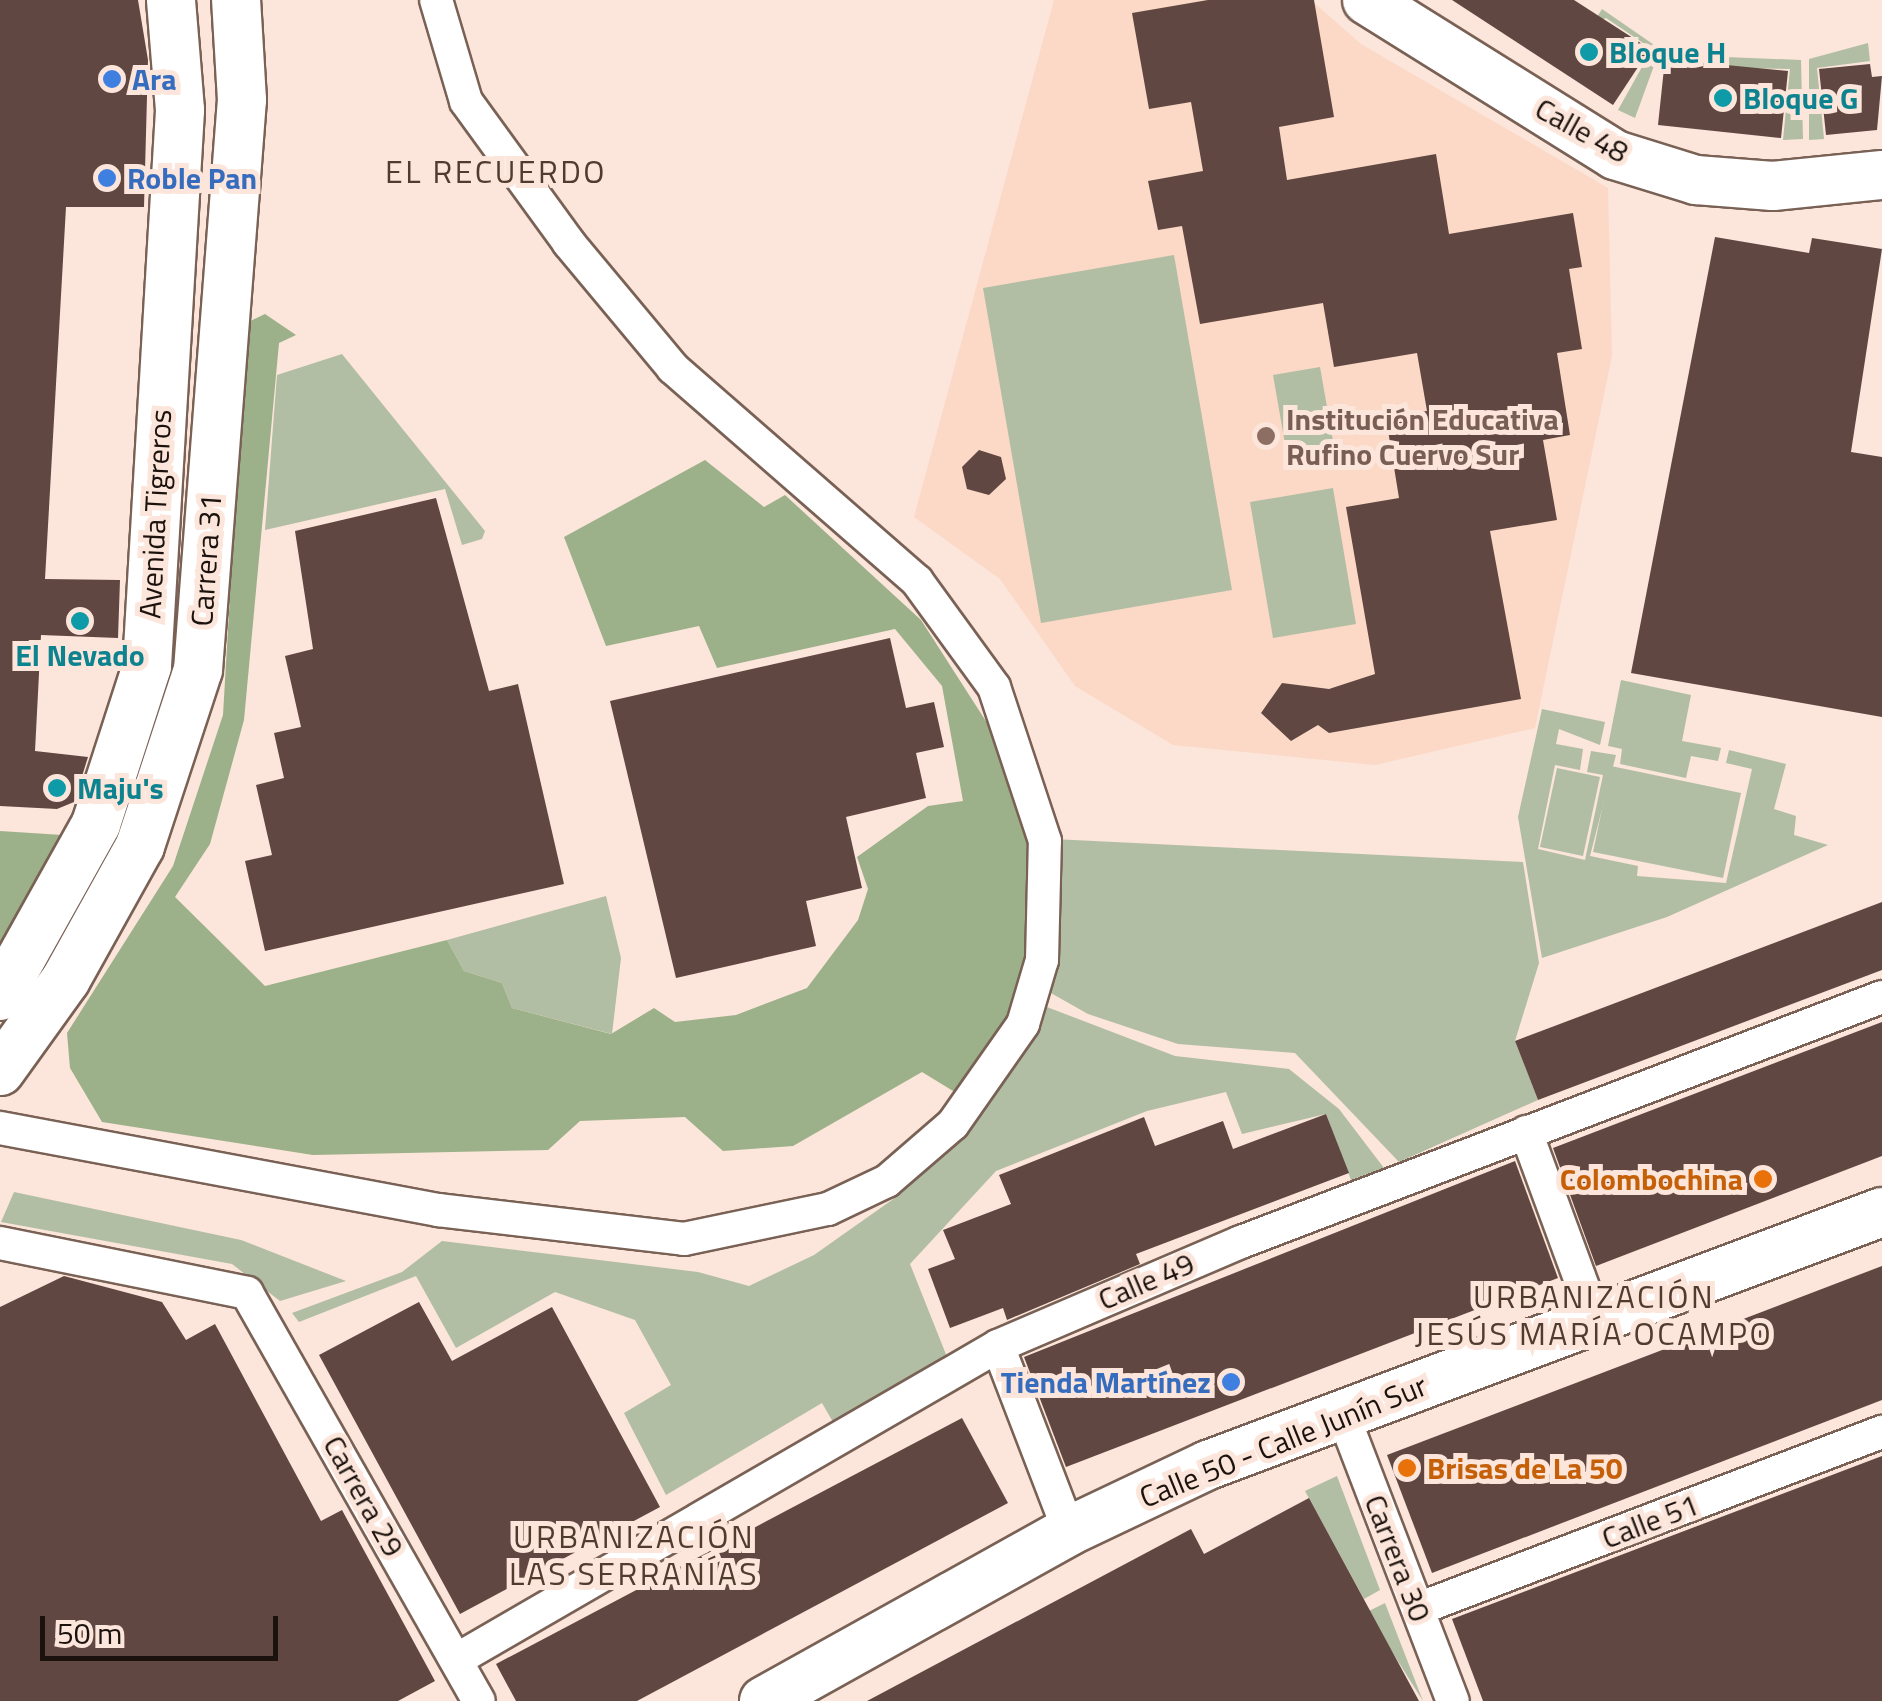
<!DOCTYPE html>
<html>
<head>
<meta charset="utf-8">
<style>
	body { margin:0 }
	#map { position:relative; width:1882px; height:1701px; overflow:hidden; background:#fce5da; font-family:"Titillium Web",sans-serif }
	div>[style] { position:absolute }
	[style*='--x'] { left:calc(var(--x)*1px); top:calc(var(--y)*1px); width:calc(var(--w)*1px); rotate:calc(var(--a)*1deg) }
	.built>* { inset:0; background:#fbd9c6 }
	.green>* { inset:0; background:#b1bea4 }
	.forest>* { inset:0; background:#9cb189 }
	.building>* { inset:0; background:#604741 }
	.roads { filter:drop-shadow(2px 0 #796155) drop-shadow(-2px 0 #796155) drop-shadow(0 2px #796155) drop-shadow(0 -2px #796155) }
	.street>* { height:32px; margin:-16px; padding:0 16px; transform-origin:16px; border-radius:16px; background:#fff }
	.secondary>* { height:48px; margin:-24px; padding:0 24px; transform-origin:24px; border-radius:24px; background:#fff }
	.dots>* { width:28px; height:28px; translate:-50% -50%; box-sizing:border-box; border:5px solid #fce5da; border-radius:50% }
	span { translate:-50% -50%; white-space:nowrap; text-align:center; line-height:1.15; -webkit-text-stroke:10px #fce5da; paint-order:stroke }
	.culture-label { font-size:30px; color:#0d838f; font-weight:700 }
	.left { translate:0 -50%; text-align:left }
	.shop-label { font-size:30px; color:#366cbe; font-weight:700 }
	.right { translate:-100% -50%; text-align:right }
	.street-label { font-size:30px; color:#1b120d }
	.education-label { font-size:30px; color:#785e54; font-weight:700 }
	.food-label { font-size:30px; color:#c56008; font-weight:700 }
	.neighbourhood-label { font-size:32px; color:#503b2f; letter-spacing:2.5px }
	.scale { position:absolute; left:40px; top:1616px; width:238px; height:45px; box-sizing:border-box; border:5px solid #1b120d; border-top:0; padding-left:12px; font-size:30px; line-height:35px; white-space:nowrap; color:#1b120d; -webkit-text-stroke:8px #fce5da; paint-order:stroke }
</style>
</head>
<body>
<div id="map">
	<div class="built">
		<div style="clip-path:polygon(1054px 0,1311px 0,1361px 44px,1608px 188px,1612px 356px,1535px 728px,1375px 765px,1173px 745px,1075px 686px,1000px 579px,914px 517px)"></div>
	</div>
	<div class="green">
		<div style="clip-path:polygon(1602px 9px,1660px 49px,1635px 118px,1618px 110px,1652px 49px,1606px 18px,1592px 25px)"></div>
		<div style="clip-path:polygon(1868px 43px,1870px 61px,1817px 68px,1824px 139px,1809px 140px,1809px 59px)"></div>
		<div style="clip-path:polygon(1725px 57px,1801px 60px,1803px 139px,1783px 140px,1790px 69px,1726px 68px)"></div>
		<div style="clip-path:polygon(1174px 255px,1232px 590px,1041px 623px,983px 288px)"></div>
		<div style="clip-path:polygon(342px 354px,485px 531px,482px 539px,462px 545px,445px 489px,265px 530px,277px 375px)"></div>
		<div style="clip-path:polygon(1320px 367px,1336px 458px,1289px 467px,1273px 375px)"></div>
		<div style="clip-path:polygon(1333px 488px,1356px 624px,1273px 638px,1250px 502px)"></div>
		<div style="clip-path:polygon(1621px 680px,1691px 695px,1682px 741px,1721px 748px,1718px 761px,1691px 756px,1686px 778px,1620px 764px,1622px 749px,1608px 746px)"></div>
		<div style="clip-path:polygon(1542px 709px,1605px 722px,1600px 745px,1559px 729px,1556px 744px,1583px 749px,1580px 770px,1555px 765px,1538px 849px,1585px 860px,1603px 775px,1587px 772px,1591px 751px,1616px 755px,1590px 856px,1638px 866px,1637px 876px,1726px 883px,1752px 769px,1726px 763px,1729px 750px,1786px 764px,1774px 809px,1796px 816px,1794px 835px,1828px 845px,1667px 917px,1542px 958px,1518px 817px)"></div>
		<div style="clip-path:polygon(1611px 766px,1741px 793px,1723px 878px,1593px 852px)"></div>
		<div style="clip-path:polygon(1557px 768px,1600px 777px,1583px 856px,1540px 847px)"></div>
		<div style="clip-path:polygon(1053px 839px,1523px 862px,1539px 963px,1515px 1041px,1538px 1100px,1399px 1162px,1295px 1053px,1178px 1044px,1088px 1014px,1042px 988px)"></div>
		<div style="clip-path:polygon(606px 896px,621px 958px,612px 1034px,512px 1008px,502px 983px,464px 971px,447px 940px)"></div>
		<div style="clip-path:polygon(1039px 1004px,1175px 1056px,1289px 1069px,1339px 1109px,1384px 1168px,1351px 1180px,1326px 1114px,1242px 1134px,1226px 1092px,1147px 1111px,996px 1171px,910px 1264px,951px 1367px,837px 1429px,822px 1403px,666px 1495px,624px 1413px,671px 1385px,635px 1320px,555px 1292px,456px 1348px,416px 1276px,299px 1322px,292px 1313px,402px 1272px,442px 1241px,698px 1272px,749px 1286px,814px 1255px,899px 1195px,958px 1131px)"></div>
		<div style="clip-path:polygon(14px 1192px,241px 1240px,346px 1281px,280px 1301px,232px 1264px,1px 1222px)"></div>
		<div style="clip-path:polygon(1337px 1476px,1380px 1590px,1364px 1599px,1305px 1491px)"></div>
		<div style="clip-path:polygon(1385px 1603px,1423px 1701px,1367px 1612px)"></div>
	</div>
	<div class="forest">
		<div style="clip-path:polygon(265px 314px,296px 335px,279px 343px,244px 720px,210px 844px,175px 897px,265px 986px,447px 940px,464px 971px,502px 983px,512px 1008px,611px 1034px,654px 1008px,675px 1022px,736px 1015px,807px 988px,858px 920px,868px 889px,857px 857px,928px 806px,963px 801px,942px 686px,895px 629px,717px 668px,699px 626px,606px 646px,564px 537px,705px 460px,764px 507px,785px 495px,921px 620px,1016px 768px,1033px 842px,1034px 954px,1015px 1021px,958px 1094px,922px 1072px,793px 1146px,723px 1151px,685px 1117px,580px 1121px,548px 1150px,313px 1155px,102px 1122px,70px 1068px,67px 1033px,173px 866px,223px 715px,246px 323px)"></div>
		<div style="clip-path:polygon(0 831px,78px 836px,0 957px)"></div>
	</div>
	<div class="building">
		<div style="clip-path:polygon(0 0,138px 0,148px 60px,144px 207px,66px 207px,45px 579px,120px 580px,118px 638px,41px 635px,35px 751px,88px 757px,74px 802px,57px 809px,0 806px)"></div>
		<div style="clip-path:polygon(1208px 0,1314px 0,1334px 117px,1279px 127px,1287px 180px,1436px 154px,1449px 234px,1573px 213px,1582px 267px,1569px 269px,1582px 349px,1557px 353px,1570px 435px,1543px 440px,1557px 520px,1490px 531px,1521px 699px,1329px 733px,1318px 725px,1291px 741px,1261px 713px,1282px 683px,1329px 689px,1375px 674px,1346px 507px,1399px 498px,1386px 418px,1427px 411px,1417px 353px,1334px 367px,1323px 303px,1200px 324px,1182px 226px,1158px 230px,1148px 181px,1203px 171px,1191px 102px,1149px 109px,1132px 13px)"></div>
		<div style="clip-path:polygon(1452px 0,1574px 0,1650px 49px,1613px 105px)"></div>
		<div style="clip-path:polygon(1665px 59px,1788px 71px,1781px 138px,1658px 125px)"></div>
		<div style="clip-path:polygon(1870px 64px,1872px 77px,1882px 76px,1877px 130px,1826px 135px,1819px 69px)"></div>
		<div style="clip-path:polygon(1715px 237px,1809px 253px,1812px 238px,1882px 249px,1851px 452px,1882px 457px,1882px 717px,1631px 673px)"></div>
		<div style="clip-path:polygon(979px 450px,1001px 457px,1006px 479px,989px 495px,967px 489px,962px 467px)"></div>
		<div style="clip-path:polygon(436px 498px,489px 691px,518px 684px,564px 884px,265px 951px,245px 861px,272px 855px,256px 785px,284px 778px,274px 733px,301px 727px,285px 656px,313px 649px,295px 531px)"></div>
		<div style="clip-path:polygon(890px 638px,906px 708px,934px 702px,944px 747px,916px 753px,926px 798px,846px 817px,862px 888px,806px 901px,816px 946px,676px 978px,610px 701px)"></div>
		<div style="clip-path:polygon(1882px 902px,1882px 970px,1538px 1100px,1515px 1041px)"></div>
		<div style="clip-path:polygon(1882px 1022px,1882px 1156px,1596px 1266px,1553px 1148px)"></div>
		<div style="clip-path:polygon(1326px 1114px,1349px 1173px,1136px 1254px,1140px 1264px,1007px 1320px,1003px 1308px,950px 1328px,928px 1269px,955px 1259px,943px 1230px,1011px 1204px,999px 1175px,1144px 1117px,1155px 1146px,1223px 1121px,1233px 1149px)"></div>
		<div style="clip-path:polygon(1515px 1161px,1558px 1278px,1066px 1467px,1024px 1357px)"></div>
		<div style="clip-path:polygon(1882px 1266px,1882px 1400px,1432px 1573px,1387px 1455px)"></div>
		<div style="clip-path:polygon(64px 1276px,162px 1302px,186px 1340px,215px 1324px,321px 1521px,342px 1510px,435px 1681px,398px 1701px,0 1701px,0 1307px)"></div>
		<div style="clip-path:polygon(419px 1302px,452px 1361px,552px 1307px,660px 1507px,460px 1614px,319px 1355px)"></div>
		<div style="clip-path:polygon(962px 1418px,1008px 1503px,637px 1701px,516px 1701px,496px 1664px)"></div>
		<div style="clip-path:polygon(1882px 1456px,1882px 1701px,1483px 1701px,1452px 1619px)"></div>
		<div style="clip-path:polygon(1309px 1498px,1419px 1701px,867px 1701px,1191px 1529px,1204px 1554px)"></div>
	</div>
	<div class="roads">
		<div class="street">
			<div style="--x:0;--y:1128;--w:446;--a:10.6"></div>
			<div style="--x:438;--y:1210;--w:248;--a:6.7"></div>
			<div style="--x:684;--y:1239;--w:147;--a:-11.8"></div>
			<div style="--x:828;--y:1209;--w:65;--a:-25.4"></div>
			<div style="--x:887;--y:1181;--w:87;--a:-40.8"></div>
			<div style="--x:953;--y:1124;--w:122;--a:-55"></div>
			<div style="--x:1023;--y:1024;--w:67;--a:-73.5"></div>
			<div style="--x:1042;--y:960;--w:119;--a:-88.6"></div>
			<div style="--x:1045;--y:841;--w:162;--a:-108.3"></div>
			<div style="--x:994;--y:687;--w:131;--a:-126"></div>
			<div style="--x:917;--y:581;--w:324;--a:-138.9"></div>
			<div style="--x:673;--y:368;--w:163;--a:-129.8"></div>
			<div style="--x:569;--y:243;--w:175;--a:-126"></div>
			<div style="--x:466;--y:101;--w:105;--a:-106.5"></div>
			<div style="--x:1526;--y:1132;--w:200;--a:69.8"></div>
			<div style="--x:0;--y:1243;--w:252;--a:11.4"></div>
			<div style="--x:247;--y:1293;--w:469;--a:60.4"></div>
			<div style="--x:998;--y:1346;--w:198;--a:69"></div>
			<div style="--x:1343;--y:1415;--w:306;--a:69"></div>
			<div style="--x:1418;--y:1609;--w:497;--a:-20.9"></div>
			<div style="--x:456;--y:1660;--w:626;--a:-30.09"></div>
			<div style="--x:998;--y:1346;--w:264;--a:-23.2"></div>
			<div style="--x:1241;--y:1242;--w:686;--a:-20.92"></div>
		</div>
		<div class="secondary">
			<div style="--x:1367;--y:0;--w:292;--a:32"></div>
			<div style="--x:1615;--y:155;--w:85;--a:17.2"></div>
			<div style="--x:1696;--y:180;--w:77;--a:4.5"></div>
			<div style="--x:1773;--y:186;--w:110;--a:-5.8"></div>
			<div style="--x:0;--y:996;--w:197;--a:-60.8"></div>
			<div style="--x:96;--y:824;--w:166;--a:-72.1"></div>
			<div style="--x:147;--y:666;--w:557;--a:-86.6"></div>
			<div style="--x:180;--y:110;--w:110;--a:-94.7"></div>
			<div style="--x:0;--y:1071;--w:113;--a:-54.3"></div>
			<div style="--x:66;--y:979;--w:152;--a:-60.9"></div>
			<div style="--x:140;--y:846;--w:185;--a:-71.8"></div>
			<div style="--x:198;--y:670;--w:572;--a:-85.59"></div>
			<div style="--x:242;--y:100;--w:100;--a:-93.4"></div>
			<div style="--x:764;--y:1701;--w:349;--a:-29.1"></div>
			<div style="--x:1069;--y:1531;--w:154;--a:-25.4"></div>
			<div style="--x:1208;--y:1465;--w:720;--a:-20.57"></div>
		</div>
	</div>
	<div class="dots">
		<div style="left:1589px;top:52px;background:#0f9aa8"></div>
		<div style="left:112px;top:79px;background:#3f7fe0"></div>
		<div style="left:1723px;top:98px;background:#0f9aa8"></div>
		<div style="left:107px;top:178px;background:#3f7fe0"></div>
		<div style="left:1266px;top:436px;background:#8d6e63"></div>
		<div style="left:80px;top:621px;background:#0f9aa8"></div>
		<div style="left:57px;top:788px;background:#0f9aa8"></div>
		<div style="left:1763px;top:1179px;background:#e8710a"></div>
		<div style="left:1231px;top:1382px;background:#3f7fe0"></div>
		<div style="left:1407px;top:1468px;background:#e8710a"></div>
	</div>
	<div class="culture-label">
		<span class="left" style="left:1609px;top:52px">Bloque H</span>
		<span class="left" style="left:1743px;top:98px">Bloque G</span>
		<span style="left:80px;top:655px">El Nevado</span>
		<span class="left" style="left:77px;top:788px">Maju's</span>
	</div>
	<div class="shop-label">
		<span class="left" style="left:132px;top:79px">Ara</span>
		<span class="left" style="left:127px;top:178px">Roble Pan</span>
		<span class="right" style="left:1211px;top:1382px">Tienda Martínez</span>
	</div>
	<div class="street-label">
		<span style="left:1582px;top:130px;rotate:29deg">Calle 48</span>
		<span style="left:155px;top:514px;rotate:-87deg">Avenida Tigreros</span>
		<span style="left:206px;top:560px;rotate:-86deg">Carrera 31</span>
		<span style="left:1146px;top:1281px;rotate:-23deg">Calle 49</span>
		<span style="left:1283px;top:1441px;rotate:-22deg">Calle 50 - Calle Junín Sur</span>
		<span style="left:364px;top:1496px;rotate:61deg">Carrera 29</span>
		<span style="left:1650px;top:1521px;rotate:-21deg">Calle 51</span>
		<span style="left:1398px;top:1558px;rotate:69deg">Carrera 30</span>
	</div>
	<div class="education-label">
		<span class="left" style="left:1286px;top:436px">Institución Educativa<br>Rufino Cuervo Sur</span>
	</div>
	<div class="food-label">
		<span class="right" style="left:1743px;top:1179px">Colombochina</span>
		<span class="left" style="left:1427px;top:1468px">Brisas de La 50</span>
	</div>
	<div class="neighbourhood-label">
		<span style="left:496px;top:171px">EL RECUERDO</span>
		<span style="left:1594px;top:1315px">URBANIZACIÓN<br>JESÚS MARÍA OCAMPO</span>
		<span style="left:634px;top:1555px">URBANIZACIÓN<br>LAS SERRANÍAS</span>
	</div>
	<div class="scale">50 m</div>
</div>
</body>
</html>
